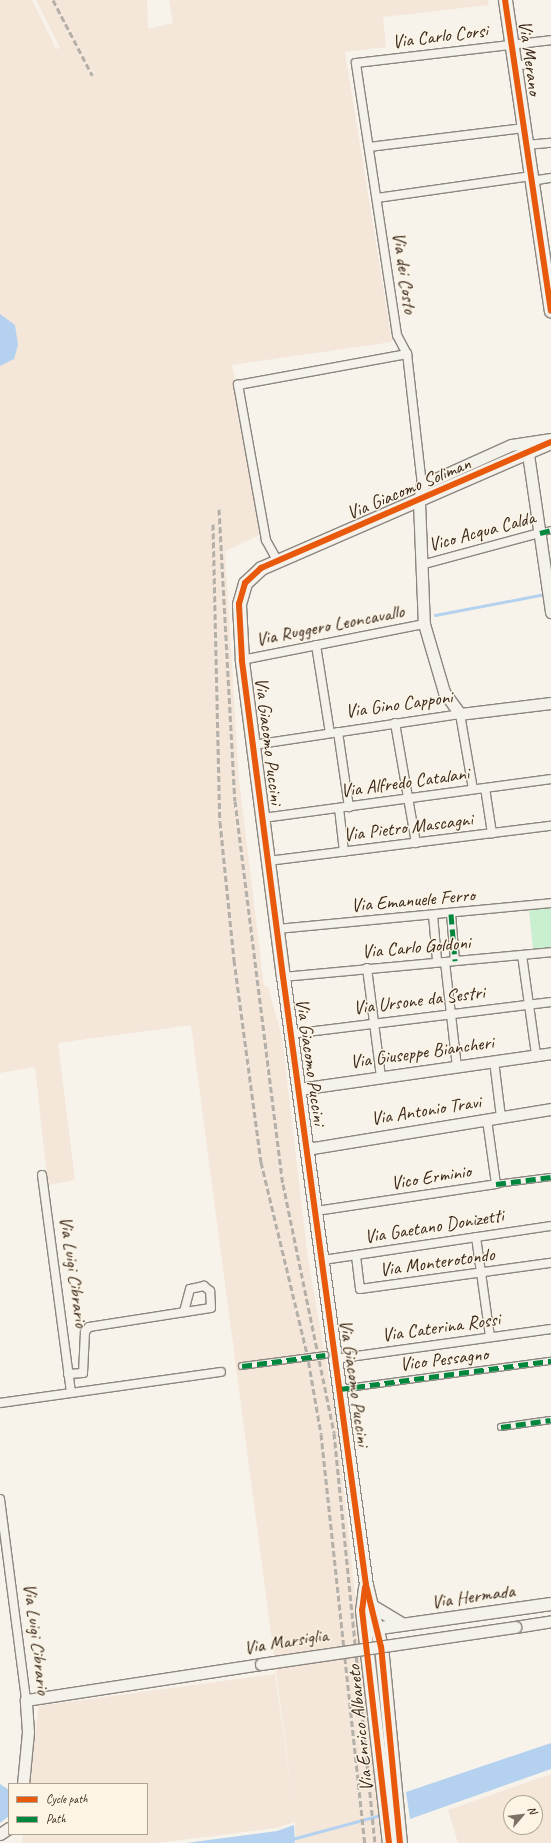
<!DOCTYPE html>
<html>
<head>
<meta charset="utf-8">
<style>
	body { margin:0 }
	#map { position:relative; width:551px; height:1843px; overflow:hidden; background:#f7f3ea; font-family:Caveat,sans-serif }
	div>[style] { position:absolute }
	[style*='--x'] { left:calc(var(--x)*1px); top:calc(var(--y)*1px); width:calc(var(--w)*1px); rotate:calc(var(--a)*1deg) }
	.built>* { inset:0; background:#f4e6d9 }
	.green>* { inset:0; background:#c8efcf }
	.water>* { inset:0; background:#b4d2ef }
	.stream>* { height:3px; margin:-1.5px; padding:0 1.5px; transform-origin:1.5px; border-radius:1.5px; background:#b4d2ef }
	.roads { filter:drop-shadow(1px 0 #8b867f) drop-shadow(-1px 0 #8b867f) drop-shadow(0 1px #8b867f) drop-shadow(0 -1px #8b867f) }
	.pedestrian>* { height:6px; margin:-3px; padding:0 3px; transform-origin:3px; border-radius:3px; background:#f5f2ec }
	.minor>* { height:8px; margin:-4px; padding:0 4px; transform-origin:4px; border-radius:4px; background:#f5f2ec }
	.tertiary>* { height:11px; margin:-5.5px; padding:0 5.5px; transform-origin:5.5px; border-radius:5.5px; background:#f5f2ec }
	.secondary>* { height:12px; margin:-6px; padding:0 6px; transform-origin:6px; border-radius:6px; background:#f5f2ec }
	.primary>* { height:13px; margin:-6.5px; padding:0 6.5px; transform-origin:6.5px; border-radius:6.5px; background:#f5f2ec }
	.rail>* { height:3px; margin-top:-1.5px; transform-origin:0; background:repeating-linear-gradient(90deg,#b3afa9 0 6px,transparent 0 9px) }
	.bridges { filter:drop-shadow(1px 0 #8b867f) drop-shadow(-1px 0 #8b867f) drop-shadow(0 1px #8b867f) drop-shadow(0 -1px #8b867f) }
	.pedestrian-bridge>* { height:6px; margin:-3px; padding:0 3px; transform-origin:3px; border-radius:3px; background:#f5f2ec }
	.tertiary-bridge>* { height:11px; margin:-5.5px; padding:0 5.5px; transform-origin:5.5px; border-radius:5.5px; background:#f5f2ec }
	.quiet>* { height:5px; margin-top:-2.5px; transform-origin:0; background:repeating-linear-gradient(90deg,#00873e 0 10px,transparent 0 15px) }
	.cycleway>* { height:6px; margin:-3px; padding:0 3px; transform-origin:3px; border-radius:3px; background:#e8590c }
	span { translate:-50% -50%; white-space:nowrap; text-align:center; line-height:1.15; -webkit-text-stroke:3px #fcf5e5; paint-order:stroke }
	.street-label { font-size:19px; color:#3b2a1e }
	.legend { position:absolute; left:8px; top:1783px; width:140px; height:52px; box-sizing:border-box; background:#fcf5e5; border:1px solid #afa495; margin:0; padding:5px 7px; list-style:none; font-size:12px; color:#3b2a1e }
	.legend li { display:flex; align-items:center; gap:8px; height:20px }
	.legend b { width:20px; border:1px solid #afa495 }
	.north { position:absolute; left:503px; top:1795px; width:40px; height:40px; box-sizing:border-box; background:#fcf5e5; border:1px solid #afa495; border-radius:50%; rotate:62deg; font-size:11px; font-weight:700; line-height:16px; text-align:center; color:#3b2a1e }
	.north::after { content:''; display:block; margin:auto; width:14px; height:18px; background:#7d7065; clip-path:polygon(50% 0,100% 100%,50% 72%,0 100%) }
</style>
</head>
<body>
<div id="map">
	<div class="built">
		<div style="clip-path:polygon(0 0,32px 0,56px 49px,60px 48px,36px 0,147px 0,148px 29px,173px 23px,169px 0,488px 0,489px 5px,383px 17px,386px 47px,345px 52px,392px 342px,232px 365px,264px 533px,225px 551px,239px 780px,264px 986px,268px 987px,282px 1037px,308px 1259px,336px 1417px,382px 1843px,296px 1843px,295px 1822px,276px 1828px,157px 1843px,22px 1843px,23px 1834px,147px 1834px,147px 1784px,29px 1784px,39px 1706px,275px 1674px,295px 1816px,191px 1025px,58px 1043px,75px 1180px,48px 1185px,35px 1067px,0 1073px)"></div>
		<div style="clip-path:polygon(evenodd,551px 1774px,551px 1843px,458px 1843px,448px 1810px,551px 1774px,511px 1803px,535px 1803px,535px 1827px,511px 1827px,511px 1803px)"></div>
	</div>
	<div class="green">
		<div style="clip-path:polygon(551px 908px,551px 947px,533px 949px,529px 910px)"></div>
	</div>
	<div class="water">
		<div style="clip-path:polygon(0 314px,15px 325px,18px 345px,14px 359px,0 366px)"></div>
		<div style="clip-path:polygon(551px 1743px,551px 1769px,410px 1819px,406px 1792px)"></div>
		<div style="clip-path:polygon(0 1784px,9px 1790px,9px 1816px,0 1823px)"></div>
		<div style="clip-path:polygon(294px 1825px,295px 1843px,186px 1843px,277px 1831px)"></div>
	</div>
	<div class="stream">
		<div style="--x:435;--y:615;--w:112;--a:-10.8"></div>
		<div style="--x:292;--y:1839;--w:92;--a:-15.1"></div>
	</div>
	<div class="roads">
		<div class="pedestrian">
			<div style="--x:540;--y:533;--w:11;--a:-15"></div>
			<div style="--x:496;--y:1184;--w:55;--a:-7.3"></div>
			<div style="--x:340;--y:1389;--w:213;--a:-7.6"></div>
			<div style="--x:501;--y:1427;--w:50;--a:-8"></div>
		</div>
		<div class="minor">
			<div style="--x:515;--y:66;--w:12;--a:-9"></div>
			<div style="--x:526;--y:145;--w:25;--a:-5"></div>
			<div style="--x:369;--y:147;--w:156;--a:-7"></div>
			<div style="--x:531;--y:181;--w:20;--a:-9"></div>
			<div style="--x:377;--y:198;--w:156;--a:-8.1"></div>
			<div style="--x:422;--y:485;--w:132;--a:-96.5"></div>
			<div style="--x:407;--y:354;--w:21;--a:-118"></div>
			<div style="--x:397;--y:335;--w:275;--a:-98.6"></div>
			<div style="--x:356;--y:63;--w:196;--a:-6.7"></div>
			<div style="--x:277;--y:560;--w:23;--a:-119"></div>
			<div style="--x:266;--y:540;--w:158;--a:-100.2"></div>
			<div style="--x:238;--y:385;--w:172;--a:-10.4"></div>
			<div style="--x:421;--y:565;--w:123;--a:-15.1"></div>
			<div style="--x:316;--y:645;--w:89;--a:81"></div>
			<div style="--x:242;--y:660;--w:186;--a:-11.2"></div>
			<div style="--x:395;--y:723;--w:122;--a:80.1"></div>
			<div style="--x:338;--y:732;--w:76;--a:81.7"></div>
			<div style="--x:253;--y:745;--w:209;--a:-8.5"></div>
			<div style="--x:460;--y:714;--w:76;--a:80.2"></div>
			<div style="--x:485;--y:788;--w:46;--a:81.2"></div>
			<div style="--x:339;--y:808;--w:44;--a:83.5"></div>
			<div style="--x:263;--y:818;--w:291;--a:-7.7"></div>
			<div style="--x:268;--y:861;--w:285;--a:-7.1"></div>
			<div style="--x:451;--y:914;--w:47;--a:85.1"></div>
			<div style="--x:433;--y:915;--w:45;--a:84.9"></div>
			<div style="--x:277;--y:929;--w:275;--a:-5.4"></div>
			<div style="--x:522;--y:955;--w:101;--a:82"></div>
			<div style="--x:445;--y:962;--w:106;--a:83.5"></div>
			<div style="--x:367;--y:968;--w:111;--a:82.7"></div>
			<div style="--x:283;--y:977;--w:269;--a:-5.3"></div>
			<div style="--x:291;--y:1034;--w:262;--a:-7"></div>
			<div style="--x:494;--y:1061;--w:56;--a:82.9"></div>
			<div style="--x:42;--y:1175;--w:218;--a:82.4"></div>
			<div style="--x:316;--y:1211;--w:182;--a:-8.5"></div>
			<div style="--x:496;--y:1184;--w:65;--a:-98"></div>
			<div style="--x:476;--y:1237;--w:101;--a:82"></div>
			<div style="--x:356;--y:1256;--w:33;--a:83"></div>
			<div style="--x:360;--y:1289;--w:193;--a:-7.8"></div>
			<div style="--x:323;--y:1260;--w:231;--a:-8.5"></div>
			<div style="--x:335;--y:1359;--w:218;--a:-7.9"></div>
			<div style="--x:68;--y:1374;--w:15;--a:-4"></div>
			<div style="--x:83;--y:1373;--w:41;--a:-87.2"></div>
			<div style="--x:85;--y:1332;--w:6;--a:-51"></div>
			<div style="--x:89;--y:1327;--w:123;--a:-8.9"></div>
			<div style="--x:211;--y:1308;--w:17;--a:-93"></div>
			<div style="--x:210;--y:1291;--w:8;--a:-140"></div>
			<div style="--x:204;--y:1286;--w:14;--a:168"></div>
			<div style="--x:190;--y:1289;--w:24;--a:105"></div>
			<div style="--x:0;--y:1403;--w:223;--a:-8"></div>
			<div style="--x:0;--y:1499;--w:203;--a:82.6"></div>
		</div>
		<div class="tertiary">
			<div style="--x:551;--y:439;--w:40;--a:171.5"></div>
			<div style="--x:511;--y:445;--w:98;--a:155.8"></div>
			<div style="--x:422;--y:485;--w:17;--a:100"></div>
			<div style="--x:419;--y:502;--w:122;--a:87.7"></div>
			<div style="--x:424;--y:624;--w:71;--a:73.6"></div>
			<div style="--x:444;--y:692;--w:27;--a:54"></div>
			<div style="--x:460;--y:714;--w:92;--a:-6.9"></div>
			<div style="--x:528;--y:454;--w:160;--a:81.7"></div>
			<div style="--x:299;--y:1089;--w:255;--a:-8.1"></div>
			<div style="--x:307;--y:1149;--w:247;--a:-9.3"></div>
			<div style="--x:515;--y:1627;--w:36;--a:-9"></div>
			<div style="--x:23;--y:1784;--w:52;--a:-84.5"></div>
			<div style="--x:28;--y:1732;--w:32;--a:-94"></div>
			<div style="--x:26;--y:1700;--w:238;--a:-8.7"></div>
			<div style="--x:0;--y:1834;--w:11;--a:-34"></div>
		</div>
		<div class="secondary">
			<div style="--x:372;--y:1606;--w:33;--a:31"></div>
			<div style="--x:366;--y:1630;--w:187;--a:-8"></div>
		</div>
		<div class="primary">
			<div style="--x:505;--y:0;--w:314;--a:81.6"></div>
			<div style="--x:365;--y:1587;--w:23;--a:97"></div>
			<div style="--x:362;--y:1610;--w:235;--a:83.4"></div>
			<div style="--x:400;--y:1843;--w:197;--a:-95.5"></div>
			<div style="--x:381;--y:1647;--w:64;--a:-103.6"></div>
			<div style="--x:366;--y:1585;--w:614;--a:-97.77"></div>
			<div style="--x:283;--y:977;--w:320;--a:-97.4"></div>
			<div style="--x:242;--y:660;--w:56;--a:-93.1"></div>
			<div style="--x:239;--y:604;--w:22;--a:-74"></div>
			<div style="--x:245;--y:583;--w:22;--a:-43"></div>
			<div style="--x:261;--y:568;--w:316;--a:-23.5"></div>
		</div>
	</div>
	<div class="rail">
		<div style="--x:53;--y:0;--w:85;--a:62.5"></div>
		<div style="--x:219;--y:509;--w:292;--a:86.9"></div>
		<div style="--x:235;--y:801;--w:386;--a:82.9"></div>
		<div style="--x:283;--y:1184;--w:254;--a:78.4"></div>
		<div style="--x:334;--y:1433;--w:412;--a:84.3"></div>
		<div style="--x:213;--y:524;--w:298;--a:88.7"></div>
		<div style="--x:220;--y:822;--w:139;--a:84.2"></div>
		<div style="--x:234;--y:960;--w:204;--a:82.4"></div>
		<div style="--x:261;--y:1162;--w:196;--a:76.5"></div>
		<div style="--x:307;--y:1353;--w:82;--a:80.2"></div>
		<div style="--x:321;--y:1434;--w:411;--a:83.9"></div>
	</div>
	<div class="bridges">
		<div class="pedestrian-bridge">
			<div style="--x:242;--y:1366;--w:84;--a:-7.5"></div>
		</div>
		<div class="tertiary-bridge">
			<div style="--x:261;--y:1664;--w:257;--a:-8.3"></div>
		</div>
	</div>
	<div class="quiet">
		<div style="--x:540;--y:533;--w:11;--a:-15"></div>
		<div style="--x:451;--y:914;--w:47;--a:85.1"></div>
		<div style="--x:496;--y:1184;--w:55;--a:-7.3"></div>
		<div style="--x:242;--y:1366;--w:84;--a:-7.5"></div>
		<div style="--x:340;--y:1389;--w:213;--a:-7.6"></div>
		<div style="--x:501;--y:1427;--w:50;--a:-8"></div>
	</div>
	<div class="cycleway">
		<div style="--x:505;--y:0;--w:314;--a:81.6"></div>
		<div style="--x:365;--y:1587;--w:23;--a:97"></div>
		<div style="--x:362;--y:1610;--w:235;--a:83.4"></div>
		<div style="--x:400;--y:1843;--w:197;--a:-95.5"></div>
		<div style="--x:381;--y:1647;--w:64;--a:-103.6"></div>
		<div style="--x:366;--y:1585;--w:614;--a:-97.77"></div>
		<div style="--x:283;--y:977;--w:320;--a:-97.4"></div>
		<div style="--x:242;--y:660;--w:56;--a:-93.1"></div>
		<div style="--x:239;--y:604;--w:22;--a:-74"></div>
		<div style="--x:245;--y:583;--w:22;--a:-43"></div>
		<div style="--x:261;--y:568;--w:316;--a:-23.5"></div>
	</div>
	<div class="street-label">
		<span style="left:440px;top:37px;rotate:-7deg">Via Carlo Corsi</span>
		<span style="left:529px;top:58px;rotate:82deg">Via Merano</span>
		<span style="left:404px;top:273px;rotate:82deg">Via dei Costo</span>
		<span style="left:409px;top:489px;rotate:-23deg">Via Giacomo Soliman</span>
		<span style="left:482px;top:532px;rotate:-15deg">Vico Acqua Calda</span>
		<span style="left:330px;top:626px;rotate:-11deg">Via Ruggero Leoncavallo</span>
		<span style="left:399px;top:705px;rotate:-8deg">Via Gino Capponi</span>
		<span style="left:268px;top:741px;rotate:83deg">Via Giacomo Puccini</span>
		<span style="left:405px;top:783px;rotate:-8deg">Via Alfredo Catalani</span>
		<span style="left:408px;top:828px;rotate:-7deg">Via Pietro Mascagni</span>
		<span style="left:413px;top:901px;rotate:-5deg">Via Emanuele Ferro</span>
		<span style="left:416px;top:948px;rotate:-5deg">Via Carlo Goldoni</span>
		<span style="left:419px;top:1001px;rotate:-7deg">Via Ursone da Sestri</span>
		<span style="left:422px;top:1053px;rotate:-8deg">Via Giuseppe Biancheri</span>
		<span style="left:310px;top:1062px;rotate:82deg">Via Giacomo Puccini</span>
		<span style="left:426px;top:1111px;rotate:-9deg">Via Antonio Travi</span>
		<span style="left:431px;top:1178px;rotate:-9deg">Vico Erminio</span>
		<span style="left:434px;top:1227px;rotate:-9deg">Via Gaetano Donizetti</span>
		<span style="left:437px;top:1263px;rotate:-8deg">Via Monterotondo</span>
		<span style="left:73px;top:1272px;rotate:82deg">Via Luigi Cibrario</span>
		<span style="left:441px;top:1328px;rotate:-8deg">Via Caterina Rossi</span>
		<span style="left:444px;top:1360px;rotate:-7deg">Vico Pessagno</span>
		<span style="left:354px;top:1383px;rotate:82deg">Via Giacomo Puccini</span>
		<span style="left:473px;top:1597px;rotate:-8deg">Via Hermada</span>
		<span style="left:36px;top:1639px;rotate:83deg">Via Luigi Cibrario</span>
		<span style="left:286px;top:1642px;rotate:-9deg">Via Marsiglia</span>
		<span style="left:361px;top:1728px;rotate:-96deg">Via Enrico Albareto</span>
	</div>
	<ul class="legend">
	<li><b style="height:5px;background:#e8590c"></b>Cycle path</li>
	<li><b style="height:5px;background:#00873e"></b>Path</li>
	</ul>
	<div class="north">N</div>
</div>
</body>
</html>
